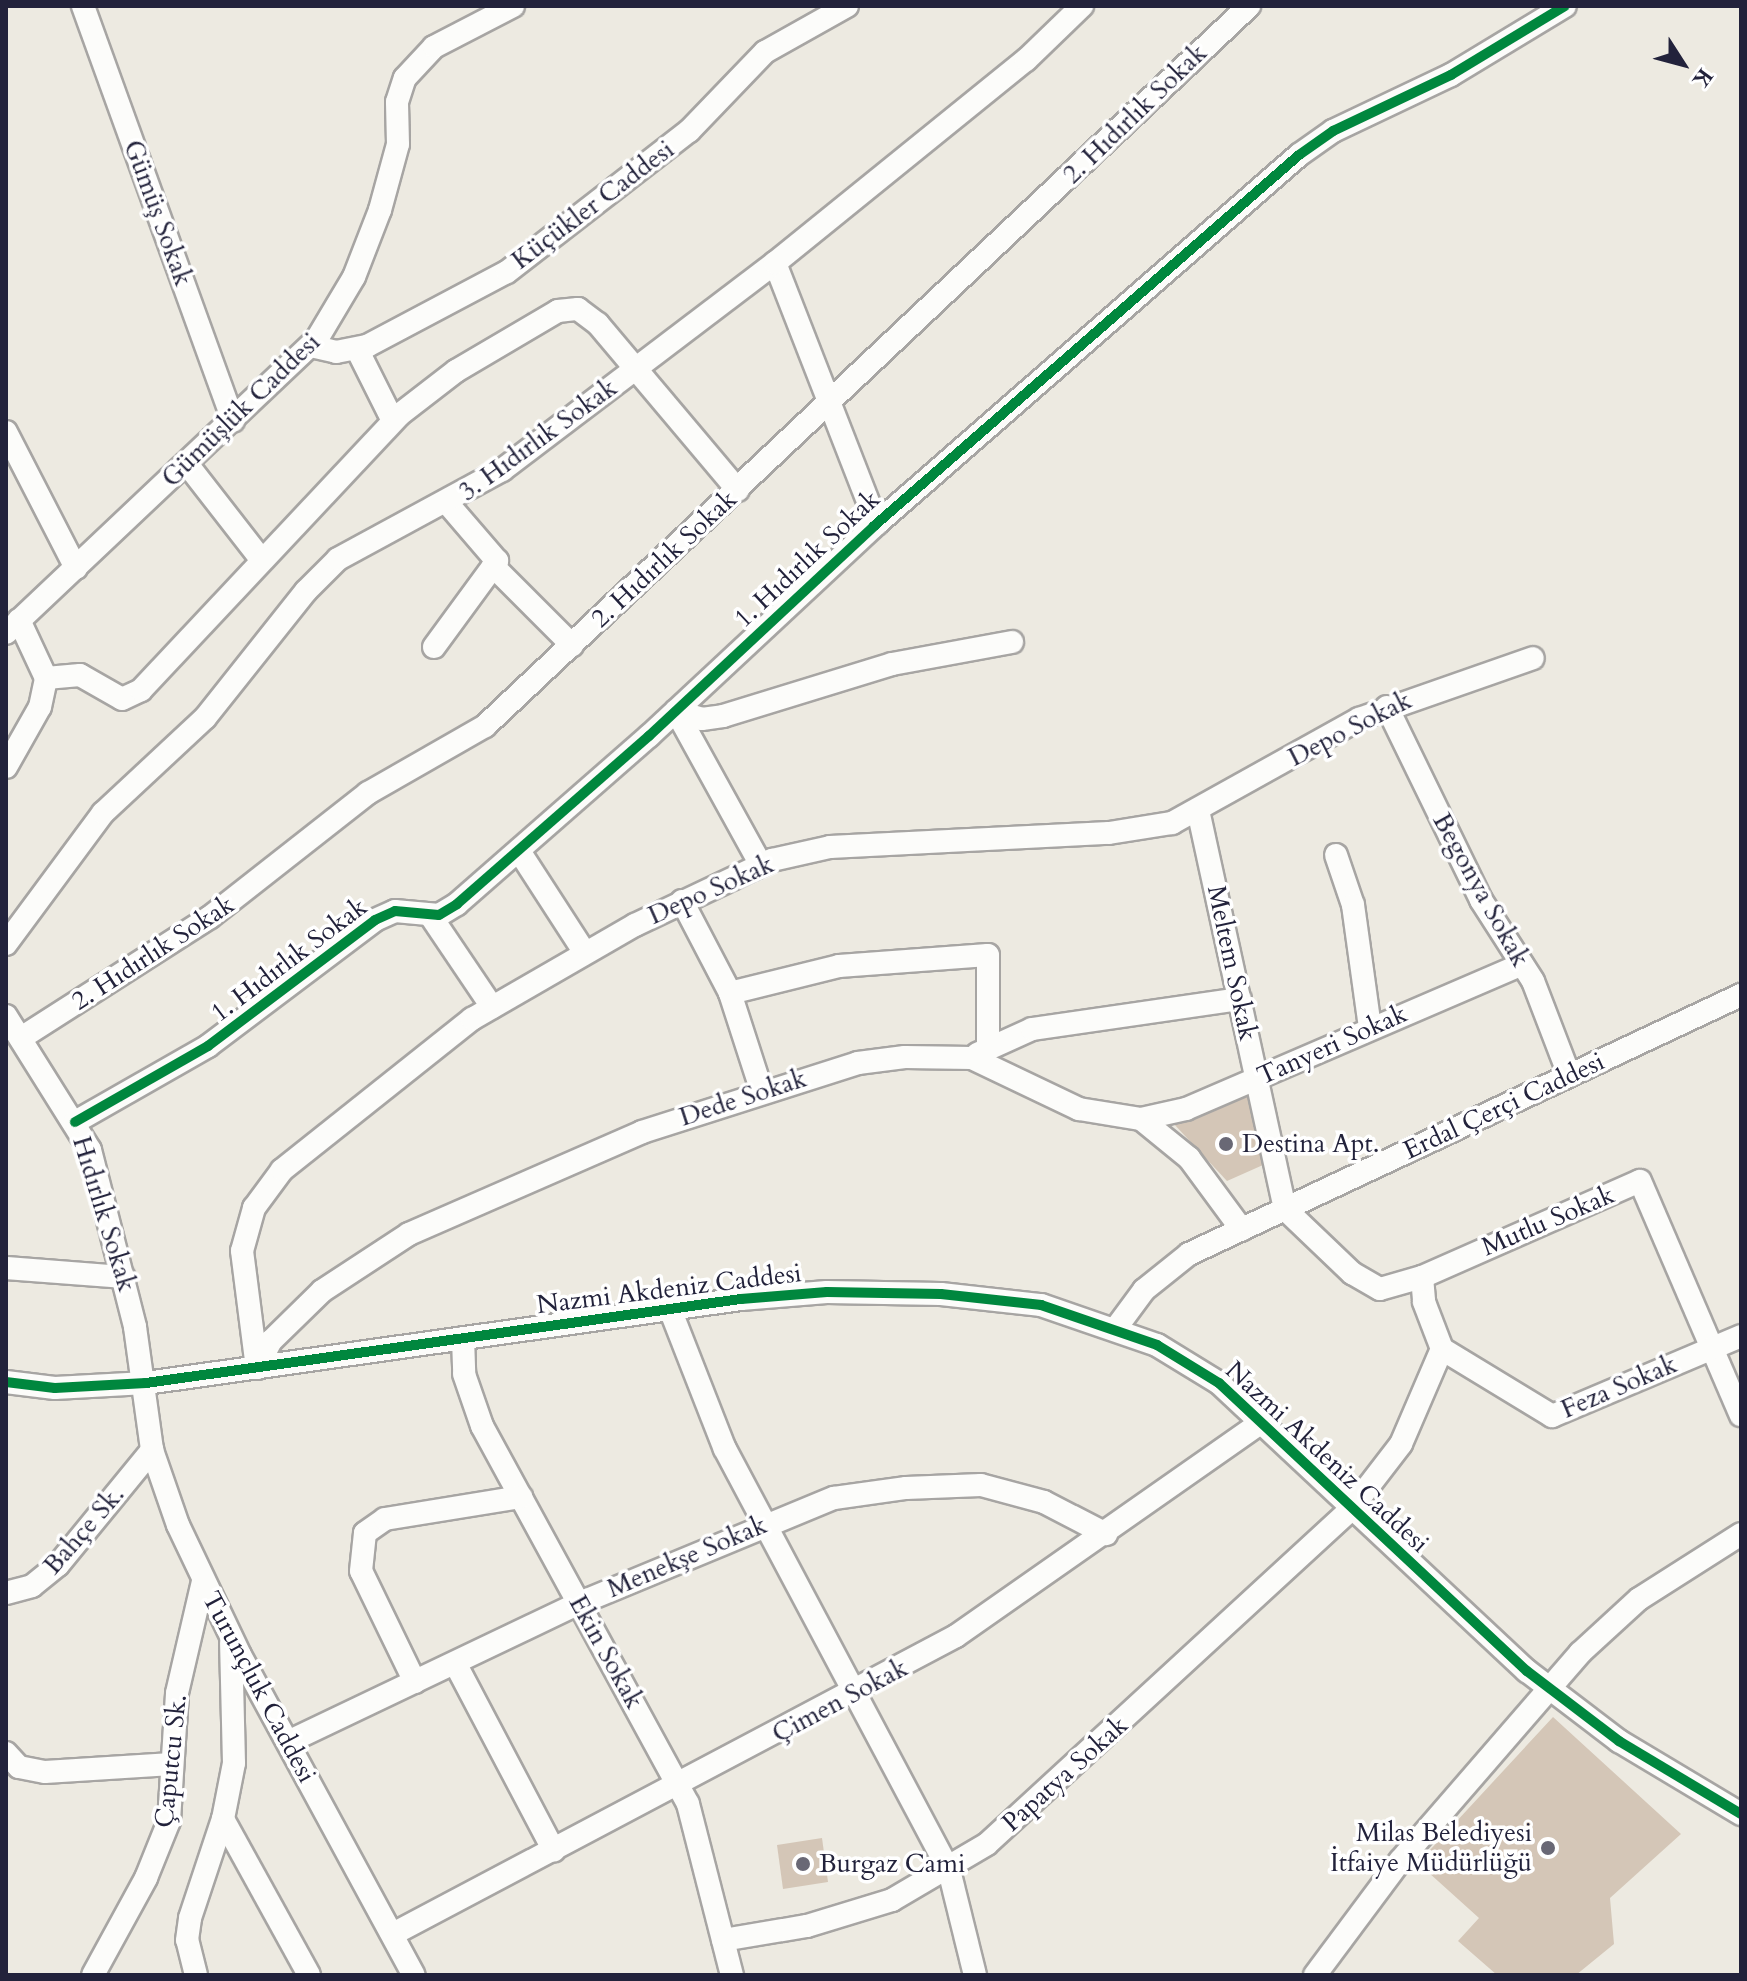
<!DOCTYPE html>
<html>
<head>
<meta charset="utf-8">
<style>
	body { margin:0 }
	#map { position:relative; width:1747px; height:1981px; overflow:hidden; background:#edeae1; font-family:Cardo,serif }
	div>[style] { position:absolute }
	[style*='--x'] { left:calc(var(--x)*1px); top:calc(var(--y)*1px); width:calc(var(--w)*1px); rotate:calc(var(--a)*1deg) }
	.building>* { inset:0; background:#d4c6b7 }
	.roads { filter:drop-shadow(2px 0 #a7a5a3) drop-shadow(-2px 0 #a7a5a3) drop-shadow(0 2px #a7a5a3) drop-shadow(0 -2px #a7a5a3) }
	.minor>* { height:22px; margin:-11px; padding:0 11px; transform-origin:11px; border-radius:11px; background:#fcfcfa }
	.cycleway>* { height:10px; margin:-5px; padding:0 5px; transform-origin:5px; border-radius:5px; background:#00873e }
	.dots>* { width:22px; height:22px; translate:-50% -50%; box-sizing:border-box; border:4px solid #fff; border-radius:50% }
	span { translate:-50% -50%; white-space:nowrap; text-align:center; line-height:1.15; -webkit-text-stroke:7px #fff; paint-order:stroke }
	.street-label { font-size:26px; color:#22223b }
	.poi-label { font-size:26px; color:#22223b }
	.left { translate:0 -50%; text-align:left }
	.right { translate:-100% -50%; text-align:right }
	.frame { position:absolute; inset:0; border:8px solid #22223b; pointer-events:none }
	.north { position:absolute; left:1643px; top:24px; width:80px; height:80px; -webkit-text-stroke:6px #fff; paint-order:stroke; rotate:126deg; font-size:22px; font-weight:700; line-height:32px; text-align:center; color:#22223b }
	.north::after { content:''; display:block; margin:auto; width:28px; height:36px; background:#22223b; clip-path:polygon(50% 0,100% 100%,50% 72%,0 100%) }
</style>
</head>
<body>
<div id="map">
	<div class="building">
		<div style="clip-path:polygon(1251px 1090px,1263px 1165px,1227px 1181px,1173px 1123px)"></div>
		<div style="clip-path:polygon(1553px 1717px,1681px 1834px,1610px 1898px,1614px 1944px,1576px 1975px,1497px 1975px,1458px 1941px,1479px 1918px,1418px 1863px)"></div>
		<div style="clip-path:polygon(822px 1838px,828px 1882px,783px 1889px,777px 1845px)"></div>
	</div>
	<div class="roads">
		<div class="minor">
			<div style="--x:83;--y:6;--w:441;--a:70.1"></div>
			<div style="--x:775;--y:263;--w:280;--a:68.7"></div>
			<div style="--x:311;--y:346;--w:26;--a:13"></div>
			<div style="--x:336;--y:352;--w:32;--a:-11"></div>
			<div style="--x:367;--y:346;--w:158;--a:-27.9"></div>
			<div style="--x:507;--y:272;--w:230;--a:-37.8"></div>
			<div style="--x:689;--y:131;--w:110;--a:-46.1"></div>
			<div style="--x:765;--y:52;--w:94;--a:-29.3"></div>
			<div style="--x:357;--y:349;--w:80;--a:63.4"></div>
			<div style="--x:6;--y:432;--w:153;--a:62.8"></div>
			<div style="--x:187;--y:464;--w:120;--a:52.1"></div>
			<div style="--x:493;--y:566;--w:112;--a:45"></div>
			<div style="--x:6;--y:633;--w:428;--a:-43.4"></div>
			<div style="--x:317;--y:339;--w:72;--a:-59.2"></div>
			<div style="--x:354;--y:277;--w:72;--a:-68.8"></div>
			<div style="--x:380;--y:210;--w:68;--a:-74.7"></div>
			<div style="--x:398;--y:144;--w:42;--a:-91.4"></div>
			<div style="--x:397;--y:102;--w:25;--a:-72"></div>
			<div style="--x:405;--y:78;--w:42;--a:-46.9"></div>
			<div style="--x:434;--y:47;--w:89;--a:-27.4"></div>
			<div style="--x:434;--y:647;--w:107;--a:-53.8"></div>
			<div style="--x:497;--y:561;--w:75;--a:-130.7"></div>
			<div style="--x:46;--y:678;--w:34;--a:-5"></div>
			<div style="--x:80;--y:675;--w:48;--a:29.7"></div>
			<div style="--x:122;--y:699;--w:21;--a:-25"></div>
			<div style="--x:141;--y:690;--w:377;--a:-46.8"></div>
			<div style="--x:399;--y:415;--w:72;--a:-37.7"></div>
			<div style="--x:456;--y:371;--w:118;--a:-30.5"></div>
			<div style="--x:558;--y:311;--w:20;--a:-6"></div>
			<div style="--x:578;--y:309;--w:25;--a:37"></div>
			<div style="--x:598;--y:324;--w:217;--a:49.9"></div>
			<div style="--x:1387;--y:707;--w:215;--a:64"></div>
			<div style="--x:1481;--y:900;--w:96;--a:57.3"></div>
			<div style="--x:1533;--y:981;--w:101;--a:69"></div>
			<div style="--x:676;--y:711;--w:27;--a:17"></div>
			<div style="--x:702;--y:719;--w:21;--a:-8"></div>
			<div style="--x:723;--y:716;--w:177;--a:-17.1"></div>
			<div style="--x:892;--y:664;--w:122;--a:-10.4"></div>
			<div style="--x:676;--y:711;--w:176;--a:61.1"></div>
			<div style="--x:6;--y:767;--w:69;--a:-60.5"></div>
			<div style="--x:40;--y:707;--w:30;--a:-78"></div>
			<div style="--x:46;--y:678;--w:64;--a:-115"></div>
			<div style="--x:1198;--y:810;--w:408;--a:77.7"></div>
			<div style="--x:1285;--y:1209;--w:93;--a:43.7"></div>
			<div style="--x:1352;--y:1273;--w:32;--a:30"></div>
			<div style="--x:1380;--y:1289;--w:44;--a:-15.9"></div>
			<div style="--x:1422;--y:1277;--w:238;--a:-23.8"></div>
			<div style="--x:1640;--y:1181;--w:255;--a:66.7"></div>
			<div style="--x:519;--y:851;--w:121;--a:57.1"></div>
			<div style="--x:1336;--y:855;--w:53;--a:71.2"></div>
			<div style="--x:1353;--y:905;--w:123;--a:82.1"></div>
			<div style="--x:682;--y:901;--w:104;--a:62.4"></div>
			<div style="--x:730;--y:993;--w:104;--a:72.1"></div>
			<div style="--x:430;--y:915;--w:111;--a:56"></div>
			<div style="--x:6;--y:944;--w:163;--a:-53.5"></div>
			<div style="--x:103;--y:813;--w:139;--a:-43"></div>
			<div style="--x:205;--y:718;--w:162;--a:-51.5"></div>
			<div style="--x:306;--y:591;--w:45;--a:-45"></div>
			<div style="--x:338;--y:559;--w:187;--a:-28.5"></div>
			<div style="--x:502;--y:470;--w:343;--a:-37.2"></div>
			<div style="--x:775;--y:263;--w:323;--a:-39"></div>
			<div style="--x:1026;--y:60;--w:78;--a:-44"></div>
			<div style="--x:730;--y:993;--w:112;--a:-13.9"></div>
			<div style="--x:839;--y:966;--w:149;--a:-4.2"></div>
			<div style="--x:988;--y:955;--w:92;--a:90"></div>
			<div style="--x:6;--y:1016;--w:158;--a:57.9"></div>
			<div style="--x:90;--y:1150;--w:183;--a:75.7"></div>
			<div style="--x:135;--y:1327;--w:124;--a:82.1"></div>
			<div style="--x:152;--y:1450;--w:79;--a:70.9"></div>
			<div style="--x:178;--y:1525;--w:144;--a:64.5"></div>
			<div style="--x:240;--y:1655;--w:364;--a:61.5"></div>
			<div style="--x:21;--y:1038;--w:224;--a:-32.6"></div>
			<div style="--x:210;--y:917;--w:201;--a:-38.1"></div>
			<div style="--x:368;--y:793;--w:135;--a:-29.8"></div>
			<div style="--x:485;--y:726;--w:1050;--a:-43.3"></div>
			<div style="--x:977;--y:1054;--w:60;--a:-24.4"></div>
			<div style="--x:1032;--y:1029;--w:210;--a:-8.2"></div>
			<div style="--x:1141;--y:1119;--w:46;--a:-12.5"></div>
			<div style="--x:1186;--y:1109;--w:366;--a:-23.3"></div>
			<div style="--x:75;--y:1122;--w:153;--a:-29.7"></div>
			<div style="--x:208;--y:1046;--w:209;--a:-37"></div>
			<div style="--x:375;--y:920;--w:22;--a:-24"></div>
			<div style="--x:395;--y:911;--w:44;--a:5.2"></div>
			<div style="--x:439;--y:915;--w:21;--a:-31"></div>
			<div style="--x:457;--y:904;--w:255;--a:-41.2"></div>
			<div style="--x:649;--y:736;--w:308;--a:-43"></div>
			<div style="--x:874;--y:526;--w:564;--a:-41.12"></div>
			<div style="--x:1299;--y:155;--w:42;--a:-35.2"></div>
			<div style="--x:1333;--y:131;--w:131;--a:-25.4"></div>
			<div style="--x:1451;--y:75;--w:133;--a:-31.2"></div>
			<div style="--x:6;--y:1268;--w:118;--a:4.4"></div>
			<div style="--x:1422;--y:1277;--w:25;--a:85"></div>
			<div style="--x:1424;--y:1302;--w:50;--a:69"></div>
			<div style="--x:670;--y:1309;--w:150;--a:68.6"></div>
			<div style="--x:725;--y:1449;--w:477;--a:62"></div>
			<div style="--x:949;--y:1870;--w:108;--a:76.1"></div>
			<div style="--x:1116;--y:1328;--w:47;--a:-53.6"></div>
			<div style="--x:1144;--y:1290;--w:58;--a:-38.7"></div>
			<div style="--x:1189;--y:1254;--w:610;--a:-25.14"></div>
			<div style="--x:463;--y:1338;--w:36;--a:88"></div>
			<div style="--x:464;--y:1374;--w:55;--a:70.9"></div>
			<div style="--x:482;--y:1426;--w:430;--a:61.4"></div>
			<div style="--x:688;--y:1804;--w:177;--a:75.6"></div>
			<div style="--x:257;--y:1368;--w:118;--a:-97.3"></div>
			<div style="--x:242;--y:1251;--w:45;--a:-74.4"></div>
			<div style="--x:254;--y:1208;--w:47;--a:-53.6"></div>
			<div style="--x:282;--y:1170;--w:243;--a:-38.5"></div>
			<div style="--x:472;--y:1019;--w:188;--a:-30"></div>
			<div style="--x:635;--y:925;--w:152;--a:-25.4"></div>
			<div style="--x:772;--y:860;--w:59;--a:-12.6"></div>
			<div style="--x:830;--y:847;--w:279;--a:-2.9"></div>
			<div style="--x:1109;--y:833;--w:64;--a:-9"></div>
			<div style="--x:1172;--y:823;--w:214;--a:-29.1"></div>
			<div style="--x:1359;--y:719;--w:184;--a:-19.3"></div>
			<div style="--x:257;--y:1368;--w:30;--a:-63"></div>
			<div style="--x:271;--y:1341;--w:71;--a:-44.4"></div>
			<div style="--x:322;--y:1291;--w:104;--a:-33.2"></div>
			<div style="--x:409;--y:1234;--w:254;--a:-23.6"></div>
			<div style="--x:642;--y:1132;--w:227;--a:-17.7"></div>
			<div style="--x:858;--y:1063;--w:47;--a:-7.3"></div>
			<div style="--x:905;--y:1057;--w:67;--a:0.9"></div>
			<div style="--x:972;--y:1058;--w:119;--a:25.5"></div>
			<div style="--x:1079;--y:1109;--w:63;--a:9.2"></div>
			<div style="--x:1141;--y:1119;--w:62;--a:39.1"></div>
			<div style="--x:1189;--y:1158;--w:89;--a:53.6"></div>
			<div style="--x:6;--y:1382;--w:49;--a:7"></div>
			<div style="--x:55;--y:1388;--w:91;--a:-3.1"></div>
			<div style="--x:146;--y:1383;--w:601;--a:-8.04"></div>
			<div style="--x:741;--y:1299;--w:86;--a:-4.7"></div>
			<div style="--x:827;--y:1292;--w:114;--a:1"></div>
			<div style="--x:941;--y:1294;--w:101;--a:6.3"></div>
			<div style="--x:1041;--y:1305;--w:123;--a:19"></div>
			<div style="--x:1157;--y:1345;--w:73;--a:31.5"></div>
			<div style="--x:1219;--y:1383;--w:422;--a:43.1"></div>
			<div style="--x:1527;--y:1671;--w:116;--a:37.3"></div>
			<div style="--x:1619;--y:1741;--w:142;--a:30.9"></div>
			<div style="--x:6;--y:1593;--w:27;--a:-15"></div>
			<div style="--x:32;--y:1586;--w:33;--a:-39"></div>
			<div style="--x:58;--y:1565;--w:149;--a:-50.7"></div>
			<div style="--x:455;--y:1663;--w:212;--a:62.2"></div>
			<div style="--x:415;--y:1682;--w:123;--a:-115.9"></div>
			<div style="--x:361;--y:1571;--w:38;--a:-84"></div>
			<div style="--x:365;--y:1533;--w:24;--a:-35"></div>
			<div style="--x:385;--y:1519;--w:138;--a:-9.2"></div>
			<div style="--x:288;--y:1742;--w:323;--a:-25.5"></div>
			<div style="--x:580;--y:1603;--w:275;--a:-22.5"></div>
			<div style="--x:834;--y:1498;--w:73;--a:-7.9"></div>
			<div style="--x:906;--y:1488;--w:75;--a:-2.3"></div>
			<div style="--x:981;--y:1485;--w:65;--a:15.1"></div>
			<div style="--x:1044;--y:1502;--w:70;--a:27.3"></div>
			<div style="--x:6;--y:1753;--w:19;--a:47"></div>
			<div style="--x:19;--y:1767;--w:26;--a:11"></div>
			<div style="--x:45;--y:1772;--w:127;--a:-3.6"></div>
			<div style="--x:223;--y:1819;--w:178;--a:61.1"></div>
			<div style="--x:393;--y:1934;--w:637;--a:-27.89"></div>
			<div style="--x:956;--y:1636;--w:371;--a:-35"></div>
			<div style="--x:723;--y:1940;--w:85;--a:-9.5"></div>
			<div style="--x:807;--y:1926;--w:89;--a:-17"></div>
			<div style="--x:892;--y:1900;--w:110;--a:-30.5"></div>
			<div style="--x:987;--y:1844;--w:495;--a:-42.6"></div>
			<div style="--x:1351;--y:1509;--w:82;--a:-52.4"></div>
			<div style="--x:1401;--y:1444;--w:103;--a:-66.7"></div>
			<div style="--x:1442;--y:1349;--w:129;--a:31.3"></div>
			<div style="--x:1552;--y:1416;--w:205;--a:-22.9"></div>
			<div style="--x:93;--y:1975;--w:111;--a:-61.3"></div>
			<div style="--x:146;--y:1878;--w:61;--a:-68"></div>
			<div style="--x:169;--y:1821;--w:128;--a:-86.4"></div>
			<div style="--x:177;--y:1693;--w:115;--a:-76.9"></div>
			<div style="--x:196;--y:1975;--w:36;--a:-104"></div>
			<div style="--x:187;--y:1940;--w:22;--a:-82"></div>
			<div style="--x:190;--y:1918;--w:104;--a:-71.6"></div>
			<div style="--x:223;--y:1819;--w:57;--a:-78.9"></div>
			<div style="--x:234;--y:1763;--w:120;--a:-91.4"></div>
			<div style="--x:1315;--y:1975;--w:142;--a:-53.3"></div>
			<div style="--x:1400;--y:1861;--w:275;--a:-49.1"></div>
			<div style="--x:1580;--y:1653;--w:80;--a:-42.5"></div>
			<div style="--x:1639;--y:1599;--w:121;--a:-32.5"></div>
		</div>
	</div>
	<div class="cycleway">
		<div style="--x:75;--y:1122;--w:153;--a:-29.7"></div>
		<div style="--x:208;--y:1046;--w:209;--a:-37"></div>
		<div style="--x:375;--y:920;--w:22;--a:-24"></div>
		<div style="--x:395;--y:911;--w:44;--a:5.2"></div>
		<div style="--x:439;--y:915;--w:21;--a:-31"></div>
		<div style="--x:457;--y:904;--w:255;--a:-41.2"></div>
		<div style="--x:649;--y:736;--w:308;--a:-43"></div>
		<div style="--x:874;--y:526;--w:564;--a:-41.12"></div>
		<div style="--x:1299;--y:155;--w:42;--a:-35.2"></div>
		<div style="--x:1333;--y:131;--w:131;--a:-25.4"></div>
		<div style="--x:1451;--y:75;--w:133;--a:-31.2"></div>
		<div style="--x:6;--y:1382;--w:49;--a:7"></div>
		<div style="--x:55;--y:1388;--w:91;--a:-3.1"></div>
		<div style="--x:146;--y:1383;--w:601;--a:-8.04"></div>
		<div style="--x:741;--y:1299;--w:86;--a:-4.7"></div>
		<div style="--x:827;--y:1292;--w:114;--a:1"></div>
		<div style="--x:941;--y:1294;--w:101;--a:6.3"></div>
		<div style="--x:1041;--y:1305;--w:123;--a:19"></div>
		<div style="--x:1157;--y:1345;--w:73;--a:31.5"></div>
		<div style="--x:1219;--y:1383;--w:422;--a:43.1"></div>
		<div style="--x:1527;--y:1671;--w:116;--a:37.3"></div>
		<div style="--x:1619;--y:1741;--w:142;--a:30.9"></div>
	</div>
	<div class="dots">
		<div style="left:1226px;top:1144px;background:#696875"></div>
		<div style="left:1548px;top:1848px;background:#696875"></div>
		<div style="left:803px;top:1864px;background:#696875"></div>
	</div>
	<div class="street-label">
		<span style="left:1135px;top:114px;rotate:-44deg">2. Hıdırlık Sokak</span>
		<span style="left:593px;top:205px;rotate:-37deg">Küçükler Caddesi</span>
		<span style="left:158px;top:213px;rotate:70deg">Gümüş Sokak</span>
		<span style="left:241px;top:410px;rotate:-44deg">Gümüşlük Caddesi</span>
		<span style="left:538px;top:440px;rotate:-36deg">3. Hıdırlık Sokak</span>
		<span style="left:664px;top:559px;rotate:-43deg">2. Hıdırlık Sokak</span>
		<span style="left:807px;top:559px;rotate:-43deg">1. Hıdırlık Sokak</span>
		<span style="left:1350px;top:729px;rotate:-27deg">Depo Sokak</span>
		<span style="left:711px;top:890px;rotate:-24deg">Depo Sokak</span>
		<span style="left:1481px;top:890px;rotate:61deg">Begonya Sokak</span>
		<span style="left:153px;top:953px;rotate:-33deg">2. Hıdırlık Sokak</span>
		<span style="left:289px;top:960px;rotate:-37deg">1. Hıdırlık Sokak</span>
		<span style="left:1232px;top:963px;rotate:78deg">Meltem Sokak</span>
		<span style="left:1332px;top:1045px;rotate:-24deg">Tanyeri Sokak</span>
		<span style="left:743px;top:1098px;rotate:-18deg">Dede Sokak</span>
		<span style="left:1504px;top:1106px;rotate:-25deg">Erdal Çerçi Caddesi</span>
		<span style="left:104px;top:1214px;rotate:73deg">Hıdırlık Sokak</span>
		<span style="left:1548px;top:1221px;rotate:-23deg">Mutlu Sokak</span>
		<span style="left:669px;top:1289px;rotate:-7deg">Nazmi Akdeniz Caddesi</span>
		<span style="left:1619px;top:1387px;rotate:-23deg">Feza Sokak</span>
		<span style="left:1327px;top:1457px;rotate:43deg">Nazmi Akdeniz Caddesi</span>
		<span style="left:84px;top:1530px;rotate:-49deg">Bahçe Sk.</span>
		<span style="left:687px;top:1557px;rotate:-23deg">Menekşe Sokak</span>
		<span style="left:606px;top:1652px;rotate:61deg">Ekin Sokak</span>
		<span style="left:259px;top:1687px;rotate:62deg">Turunçluk Caddesi</span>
		<span style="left:840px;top:1701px;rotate:-28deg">Çimen Sokak</span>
		<span style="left:171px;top:1761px;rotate:-84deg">Çaputcu Sk.</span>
		<span style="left:1065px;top:1774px;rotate:-42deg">Papatya Sokak</span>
	</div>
	<div class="poi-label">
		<span class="left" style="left:1242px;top:1144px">Destina Apt.</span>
		<span class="right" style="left:1532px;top:1848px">Milas Belediyesi<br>İtfaiye Müdürlüğü</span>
		<span class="left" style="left:819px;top:1864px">Burgaz Cami</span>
	</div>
	<div class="frame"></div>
	<div class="north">K</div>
</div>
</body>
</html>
